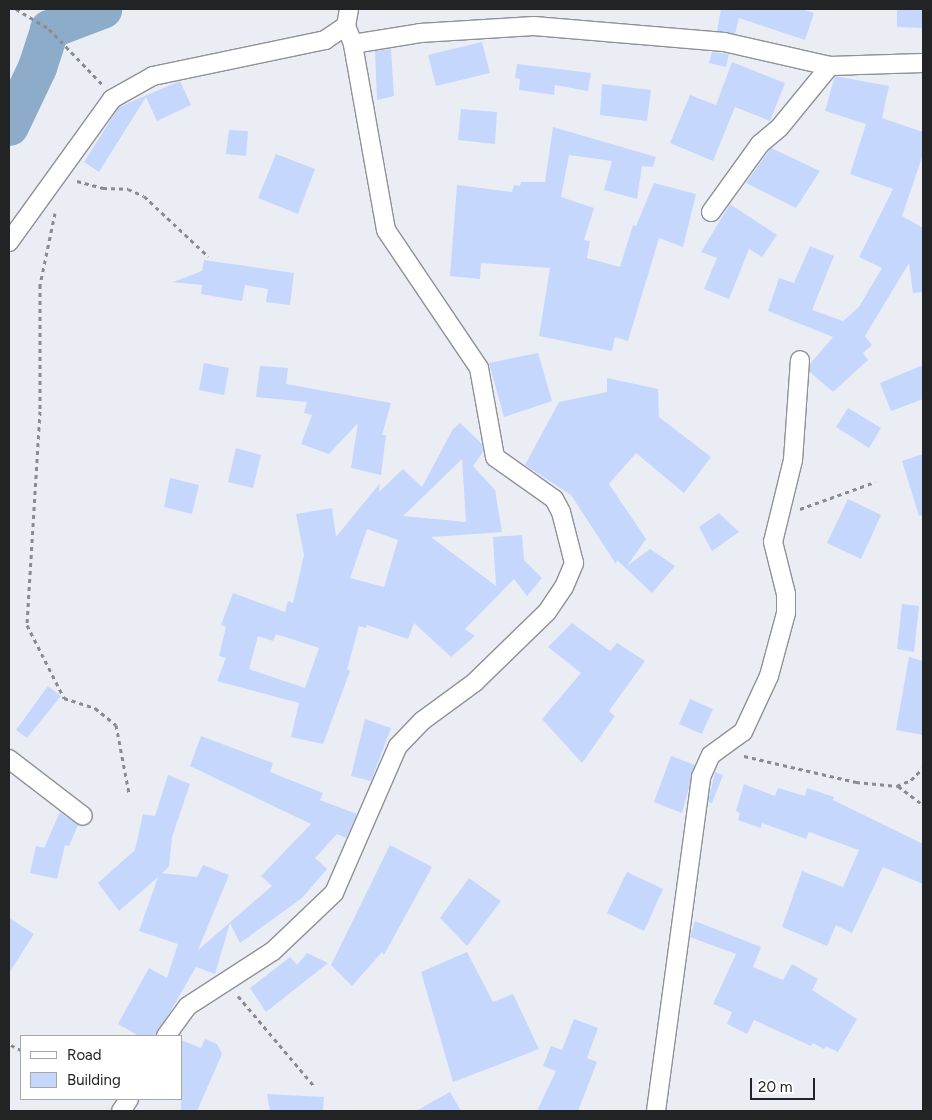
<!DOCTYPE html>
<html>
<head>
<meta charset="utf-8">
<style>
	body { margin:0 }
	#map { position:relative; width:932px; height:1120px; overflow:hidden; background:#eaedf3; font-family:Figtree,sans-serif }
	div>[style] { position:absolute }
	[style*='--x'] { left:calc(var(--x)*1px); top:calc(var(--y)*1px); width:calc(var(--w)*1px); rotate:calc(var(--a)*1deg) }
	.stream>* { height:6px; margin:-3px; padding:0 3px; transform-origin:3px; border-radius:3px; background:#8cacca }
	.river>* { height:39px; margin:-19.5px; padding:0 19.5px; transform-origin:19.5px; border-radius:19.5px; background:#8cacca }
	.building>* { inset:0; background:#c6d7fd }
	.path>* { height:3px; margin-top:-1.5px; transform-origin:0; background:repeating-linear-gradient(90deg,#898b8f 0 4px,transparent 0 8px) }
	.roads { filter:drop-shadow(1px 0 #8e9196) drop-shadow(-1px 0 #8e9196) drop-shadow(0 1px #8e9196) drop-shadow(0 -1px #8e9196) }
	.street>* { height:18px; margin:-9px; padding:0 9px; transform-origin:9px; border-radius:9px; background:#fff }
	span { translate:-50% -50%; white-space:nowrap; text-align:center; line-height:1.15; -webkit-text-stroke:4px #fff; paint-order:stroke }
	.frame { position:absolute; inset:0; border:10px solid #222325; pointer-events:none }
	.legend { position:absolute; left:20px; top:1035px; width:162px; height:65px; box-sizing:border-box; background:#fff; border:1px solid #a7a7a8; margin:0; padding:6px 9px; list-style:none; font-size:15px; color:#222325 }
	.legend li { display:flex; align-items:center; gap:10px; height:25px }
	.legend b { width:25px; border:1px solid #a7a7a8 }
	.scale { position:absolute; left:750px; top:1078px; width:65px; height:22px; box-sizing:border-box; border:2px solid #222325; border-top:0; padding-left:6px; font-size:15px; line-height:18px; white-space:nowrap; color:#222325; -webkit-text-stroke:4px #fff; paint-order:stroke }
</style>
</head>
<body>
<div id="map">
	<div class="stream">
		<div style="--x:81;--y:9;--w:4;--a:76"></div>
	</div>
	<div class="river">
		<div style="--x:9;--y:126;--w:65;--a:-64.6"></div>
		<div style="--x:37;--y:67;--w:40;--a:-72"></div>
		<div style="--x:49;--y:29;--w:57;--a:-20.7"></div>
	</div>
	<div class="building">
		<div style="clip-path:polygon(721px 9px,801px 9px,814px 13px,805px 40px,739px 18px,735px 34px,717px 31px)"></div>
		<div style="clip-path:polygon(897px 9px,923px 9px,923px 28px,897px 27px)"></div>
		<div style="clip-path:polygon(482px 42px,490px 73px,436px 86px,428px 55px)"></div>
		<div style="clip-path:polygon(391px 49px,394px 96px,377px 100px,375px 51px)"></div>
		<div style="clip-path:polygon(712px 52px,729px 54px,726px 67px,709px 63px)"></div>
		<div style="clip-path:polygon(732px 62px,785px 83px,770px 121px,735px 107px,713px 161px,670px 143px,690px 95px,716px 105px)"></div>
		<div style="clip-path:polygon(517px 64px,591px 73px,588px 91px,555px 85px,554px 95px,519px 90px,520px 79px,515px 78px)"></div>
		<div style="clip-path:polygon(835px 76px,889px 86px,882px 118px,923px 132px,923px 154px,902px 216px,923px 228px,923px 292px,913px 293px,909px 263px,865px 336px,872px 345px,863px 353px,868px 360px,833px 392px,810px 372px,810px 364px,833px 337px,768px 311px,779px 278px,794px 283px,810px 246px,834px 256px,812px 310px,843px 321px,859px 307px,882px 268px,859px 257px,893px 189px,850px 174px,866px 124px,825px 111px)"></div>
		<div style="clip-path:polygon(180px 81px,191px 105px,157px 121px,146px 97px,99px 172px,84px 162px,119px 107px)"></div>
		<div style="clip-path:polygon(602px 84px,651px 90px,647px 121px,600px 115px)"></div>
		<div style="clip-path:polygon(461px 109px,497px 112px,495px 144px,458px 140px)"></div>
		<div style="clip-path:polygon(553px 127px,656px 157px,653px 167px,642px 166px,637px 199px,604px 190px,612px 161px,569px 155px,561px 197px,594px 208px,584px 240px,590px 241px,587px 258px,620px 267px,633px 225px,636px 226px,654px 183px,696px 194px,683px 247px,659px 238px,628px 341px,615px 337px,612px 351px,539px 336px,550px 268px,481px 263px,480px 279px,450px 276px,457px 185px,512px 192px,514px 185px,520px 186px,521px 182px,545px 182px)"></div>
		<div style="clip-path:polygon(229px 130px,248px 131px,246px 156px,226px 154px)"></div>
		<div style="clip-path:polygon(771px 148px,820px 171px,796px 208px,746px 183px)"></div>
		<div style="clip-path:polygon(276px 154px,315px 169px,298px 214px,258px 198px)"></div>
		<div style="clip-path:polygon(730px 204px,777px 235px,762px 257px,749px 249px,729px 299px,704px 289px,717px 258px,701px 252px)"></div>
		<div style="clip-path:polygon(204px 260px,294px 273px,290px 305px,266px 302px,268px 289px,245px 285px,242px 301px,201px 294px,202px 285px,173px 282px,202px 271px)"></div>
		<div style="clip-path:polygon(538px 353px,552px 401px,504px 417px,489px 363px)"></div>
		<div style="clip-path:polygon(204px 363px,229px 368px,224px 395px,199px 390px)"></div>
		<div style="clip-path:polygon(923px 365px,923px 399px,891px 411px,880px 383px)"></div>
		<div style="clip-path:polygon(260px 366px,288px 368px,286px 384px,391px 403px,382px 435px,386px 435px,381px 475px,351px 468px,358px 423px,329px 454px,301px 444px,312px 415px,304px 413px,307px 402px,256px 397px)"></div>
		<div style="clip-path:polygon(607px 378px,658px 389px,659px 417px,711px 457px,684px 493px,636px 453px,609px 484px,646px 539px,627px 566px,650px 549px,675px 566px,652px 593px,617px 560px,616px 564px,571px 495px,525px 465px,559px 402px,607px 392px)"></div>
		<div style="clip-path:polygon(848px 408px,881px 428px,869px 448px,836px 427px)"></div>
		<div style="clip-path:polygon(evenodd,460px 423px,482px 444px,483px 452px,473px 466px,495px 490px,502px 532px,431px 537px,496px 586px,493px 537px,522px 535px,524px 560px,542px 578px,527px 596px,514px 579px,465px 629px,475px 636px,451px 657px,414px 623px,408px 639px,367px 625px,366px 628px,359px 626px,347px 669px,350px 671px,323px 744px,291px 737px,299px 703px,217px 681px,226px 658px,219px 656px,226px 627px,221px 625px,233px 593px,285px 612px,288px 601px,293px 603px,304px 555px,296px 514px,332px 508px,336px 537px,380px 483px,379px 492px,403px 469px,422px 487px,453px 429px,460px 423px,462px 459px,466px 522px,403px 516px,428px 492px,462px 459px,460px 423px,367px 529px,398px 540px,384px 587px,350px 578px,367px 529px,460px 423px,276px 634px,319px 648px,305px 688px,249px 669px,258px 636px,273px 641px,276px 634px)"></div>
		<div style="clip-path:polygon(236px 448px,261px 455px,253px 488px,228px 482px)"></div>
		<div style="clip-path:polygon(923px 454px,923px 515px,919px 516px,902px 461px)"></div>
		<div style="clip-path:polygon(170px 478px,199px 485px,192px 514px,164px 507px)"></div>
		<div style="clip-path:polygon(848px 499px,881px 515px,861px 559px,827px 543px)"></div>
		<div style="clip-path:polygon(719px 513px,739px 532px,712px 551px,699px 527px)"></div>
		<div style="clip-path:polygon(902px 604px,919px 606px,914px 652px,897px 649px)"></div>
		<div style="clip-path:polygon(572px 623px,610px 651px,617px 643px,645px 661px,609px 711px,615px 716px,582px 763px,542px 719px,581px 673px,548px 647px)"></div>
		<div style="clip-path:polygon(909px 657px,923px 661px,923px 735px,896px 730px)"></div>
		<div style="clip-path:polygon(48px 686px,61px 696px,27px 738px,16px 730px)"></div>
		<div style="clip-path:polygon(690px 699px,713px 709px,702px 734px,679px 724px)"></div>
		<div style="clip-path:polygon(365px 719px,391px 728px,371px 781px,351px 776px)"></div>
		<div style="clip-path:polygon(201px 736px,273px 763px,270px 772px,323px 793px,320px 800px,357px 814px,346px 838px,337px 834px,315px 858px,327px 869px,302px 898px,240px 943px,230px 923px,215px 974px,196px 967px,156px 1036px,139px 1036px,118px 1024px,149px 968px,167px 978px,178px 944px,139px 931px,158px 877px,119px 911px,98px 883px,135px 850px,143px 814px,155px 816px,168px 775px,190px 784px,172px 837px,169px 867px,162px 873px,197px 877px,203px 865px,229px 875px,198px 950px,272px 886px,261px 876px,311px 824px,190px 766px)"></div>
		<div style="clip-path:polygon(671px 756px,695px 765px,682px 813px,654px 802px)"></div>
		<div style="clip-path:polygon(715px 772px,723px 775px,712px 803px,708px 802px)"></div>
		<div style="clip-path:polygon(744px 784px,775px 796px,778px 788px,805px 796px,807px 788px,834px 797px,833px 800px,923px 844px,923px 884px,883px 867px,852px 933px,836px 925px,827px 946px,782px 927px,802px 871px,843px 887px,859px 850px,809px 832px,806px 839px,762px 823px,761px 828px,738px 820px,740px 813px,736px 811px)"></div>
		<div style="clip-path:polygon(60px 812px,78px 825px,69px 846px,65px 845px,57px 879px,30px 873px,36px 846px,44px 848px)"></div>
		<div style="clip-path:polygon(390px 845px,432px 867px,384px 955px,382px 952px,352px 986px,331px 965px)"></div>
		<div style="clip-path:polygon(627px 872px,663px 889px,644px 931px,607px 913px)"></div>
		<div style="clip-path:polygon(469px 878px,501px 901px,467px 946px,440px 918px)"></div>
		<div style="clip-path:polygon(9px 918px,34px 934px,9px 973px)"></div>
		<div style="clip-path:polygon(695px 921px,761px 947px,753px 967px,783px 980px,792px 964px,818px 979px,812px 990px,857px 1019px,838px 1052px,826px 1046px,824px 1049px,813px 1043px,811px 1046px,754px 1020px,747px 1034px,727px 1024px,732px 1012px,713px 1004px,736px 954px,690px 937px)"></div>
		<div style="clip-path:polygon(467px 952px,493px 1002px,513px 994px,539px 1049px,453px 1082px,421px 972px)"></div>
		<div style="clip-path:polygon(307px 953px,328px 963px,266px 1012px,250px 988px,290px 957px,297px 965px)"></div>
		<div style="clip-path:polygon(574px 1019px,598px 1028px,587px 1058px,597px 1062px,578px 1111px,537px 1111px,556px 1071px,543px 1066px,551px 1046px,562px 1050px)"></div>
		<div style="clip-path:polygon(205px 1039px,217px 1044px,222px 1054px,197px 1111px,181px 1111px,181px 1040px,201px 1048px)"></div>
		<div style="clip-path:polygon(450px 1092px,461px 1111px,416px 1111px)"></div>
		<div style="clip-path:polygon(267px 1094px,324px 1097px,323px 1111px,270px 1111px)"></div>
	</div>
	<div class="path">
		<div style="--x:16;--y:9;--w:39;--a:31"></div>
		<div style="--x:49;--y:29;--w:76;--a:46.1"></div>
		<div style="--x:77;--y:181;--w:27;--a:15"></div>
		<div style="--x:103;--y:188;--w:25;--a:2"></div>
		<div style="--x:128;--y:189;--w:17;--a:24"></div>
		<div style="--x:144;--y:196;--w:88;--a:43.2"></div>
		<div style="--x:55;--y:213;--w:74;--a:101.8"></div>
		<div style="--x:40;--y:285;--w:126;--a:90"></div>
		<div style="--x:40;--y:411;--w:214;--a:93.5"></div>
		<div style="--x:27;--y:625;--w:82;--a:63.1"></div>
		<div style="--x:64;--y:698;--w:33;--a:18"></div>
		<div style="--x:95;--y:708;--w:27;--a:39"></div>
		<div style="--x:116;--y:725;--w:69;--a:79.2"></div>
		<div style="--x:800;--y:509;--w:80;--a:-19.8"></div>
		<div style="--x:744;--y:756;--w:115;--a:13.1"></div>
		<div style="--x:856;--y:782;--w:41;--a:5.6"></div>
		<div style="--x:897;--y:786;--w:15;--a:-23"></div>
		<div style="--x:911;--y:780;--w:17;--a:-45"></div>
		<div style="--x:898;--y:786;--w:31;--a:37"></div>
		<div style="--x:238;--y:996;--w:119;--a:49.8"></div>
		<div style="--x:11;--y:1045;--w:11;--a:27"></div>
	</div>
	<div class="roads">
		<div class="street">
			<div style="--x:353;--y:44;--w:68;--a:-9.3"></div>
			<div style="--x:420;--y:33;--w:114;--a:-3.5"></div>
			<div style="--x:534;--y:26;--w:191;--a:4.8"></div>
			<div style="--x:724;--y:42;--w:109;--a:12.8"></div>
			<div style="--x:830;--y:66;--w:93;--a:-1.8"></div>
			<div style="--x:711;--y:212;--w:84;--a:-54.2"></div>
			<div style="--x:760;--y:144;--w:26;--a:-40"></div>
			<div style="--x:780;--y:127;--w:79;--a:-50.7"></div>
			<div style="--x:9;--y:242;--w:176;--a:-54.2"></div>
			<div style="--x:112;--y:99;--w:47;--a:-29.3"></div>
			<div style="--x:153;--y:76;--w:176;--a:-11.8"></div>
			<div style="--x:325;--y:40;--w:25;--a:-34"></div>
			<div style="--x:346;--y:26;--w:17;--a:-80"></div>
			<div style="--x:9;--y:759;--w:93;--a:37.6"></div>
			<div style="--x:166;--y:1036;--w:37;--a:-54"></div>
			<div style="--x:188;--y:1006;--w:101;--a:-32.9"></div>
			<div style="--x:273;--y:951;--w:84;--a:-43.6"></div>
			<div style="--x:334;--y:893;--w:160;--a:-66.5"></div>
			<div style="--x:398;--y:746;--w:35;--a:-46"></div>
			<div style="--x:422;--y:721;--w:66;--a:-36.3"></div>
			<div style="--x:475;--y:682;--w:100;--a:-44.2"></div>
			<div style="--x:547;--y:612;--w:30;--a:-56"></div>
			<div style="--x:564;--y:587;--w:26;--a:-67"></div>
			<div style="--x:574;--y:563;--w:53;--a:-104.3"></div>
			<div style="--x:561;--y:512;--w:15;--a:-118"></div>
			<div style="--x:554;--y:499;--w:72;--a:-144.6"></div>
			<div style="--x:495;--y:457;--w:90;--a:-100.2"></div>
			<div style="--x:479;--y:368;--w:166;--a:-124"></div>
			<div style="--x:386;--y:230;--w:189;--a:-100.1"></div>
			<div style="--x:353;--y:44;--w:19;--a:-111"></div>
			<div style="--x:121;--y:1111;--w:14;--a:-56"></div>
			<div style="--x:656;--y:1111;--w:337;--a:-82.3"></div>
			<div style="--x:701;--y:777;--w:24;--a:-66"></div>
			<div style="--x:711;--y:755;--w:39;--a:-36"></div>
			<div style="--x:743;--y:732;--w:62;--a:-65.1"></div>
			<div style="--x:769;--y:676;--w:65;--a:-74.9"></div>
			<div style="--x:786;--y:613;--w:19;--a:-90"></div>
			<div style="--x:786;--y:594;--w:54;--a:-104"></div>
			<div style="--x:773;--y:542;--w:84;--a:-76.3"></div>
			<div style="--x:793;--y:460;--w:100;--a:-86"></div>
		</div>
	</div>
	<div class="frame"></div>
	<ul class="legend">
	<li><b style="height:6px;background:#fff"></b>Road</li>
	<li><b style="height:14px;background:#c6d7fd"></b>Building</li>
	</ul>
	<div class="scale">20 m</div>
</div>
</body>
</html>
